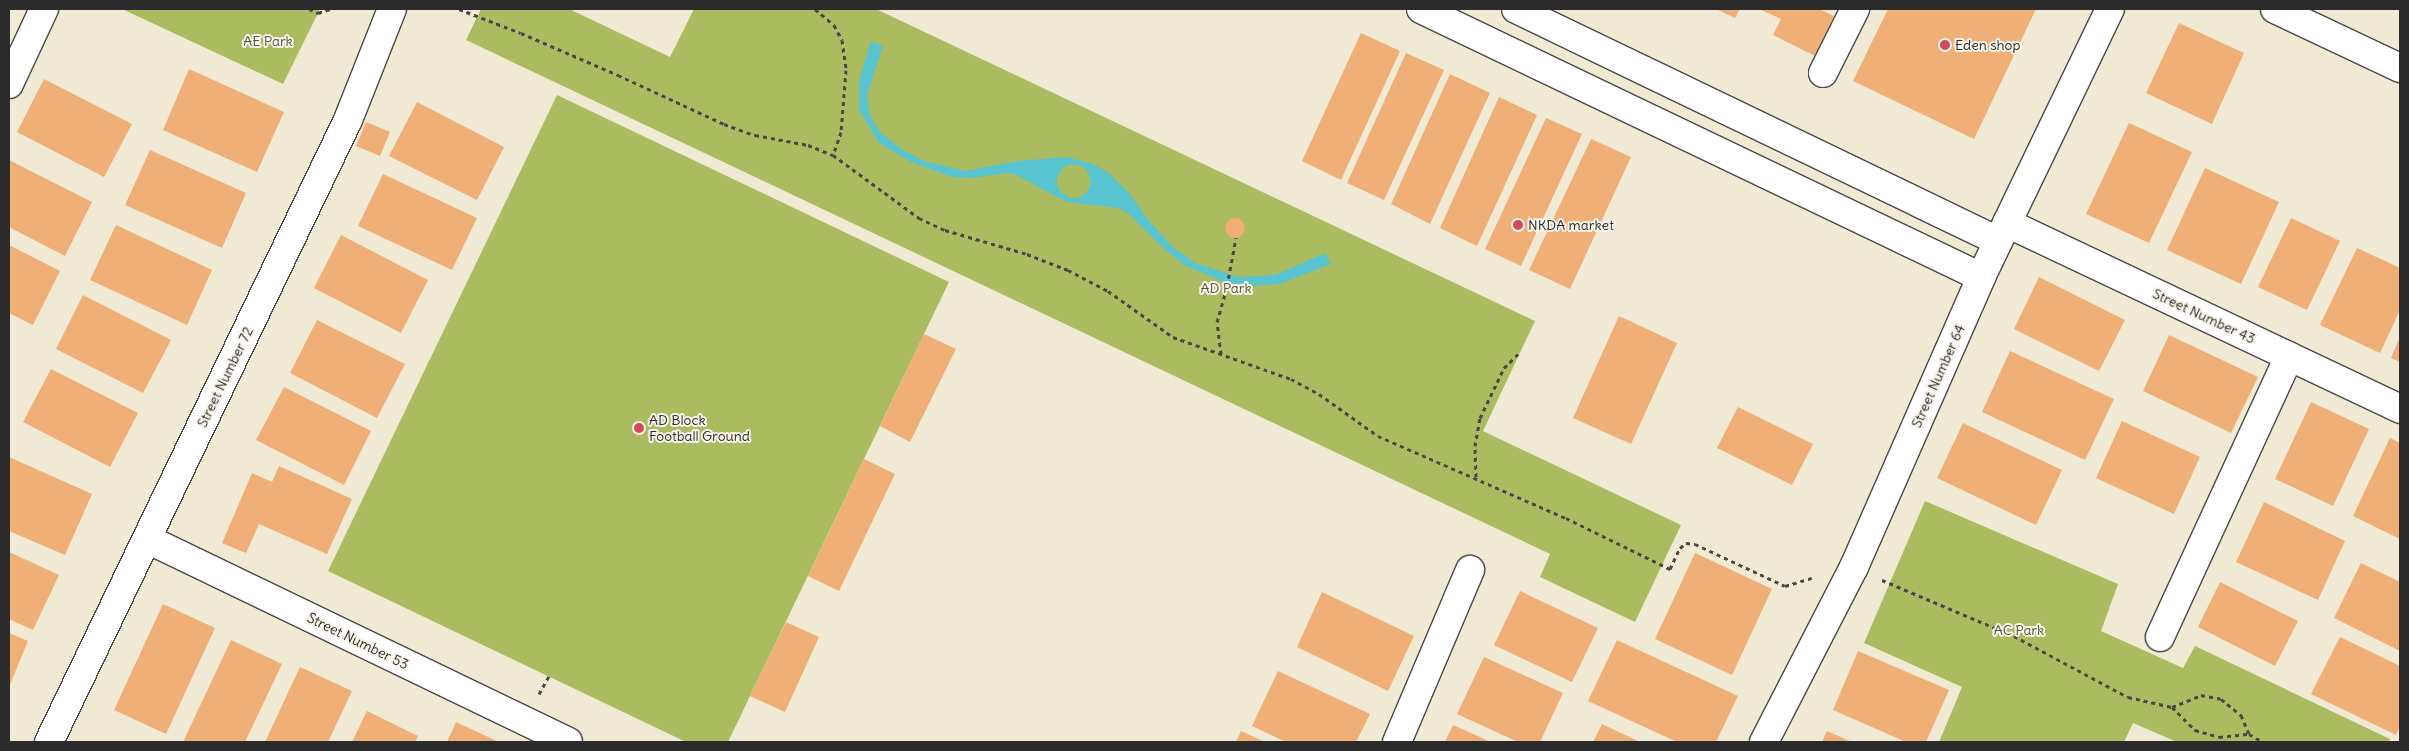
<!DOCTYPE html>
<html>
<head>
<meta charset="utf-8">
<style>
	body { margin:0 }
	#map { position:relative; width:2409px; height:751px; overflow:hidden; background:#f0ead4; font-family:Delius,sans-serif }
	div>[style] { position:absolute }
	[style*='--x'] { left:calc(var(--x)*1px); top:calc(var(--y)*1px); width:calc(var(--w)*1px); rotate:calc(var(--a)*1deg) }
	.green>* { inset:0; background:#aabc5f }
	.water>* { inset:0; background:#57c4cf }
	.building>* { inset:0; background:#efaf76 }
	.round { border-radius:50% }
	.path>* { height:3px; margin-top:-1.5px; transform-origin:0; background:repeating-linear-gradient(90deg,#494844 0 4px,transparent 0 8px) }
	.roads { filter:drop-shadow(1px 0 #494844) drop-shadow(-1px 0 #494844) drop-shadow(0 1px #494844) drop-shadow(0 -1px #494844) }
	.minor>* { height:28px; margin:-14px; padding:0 14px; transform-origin:14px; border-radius:14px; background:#fff }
	.dots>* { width:14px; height:14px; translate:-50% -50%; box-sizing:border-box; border:2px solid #f7f3e8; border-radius:50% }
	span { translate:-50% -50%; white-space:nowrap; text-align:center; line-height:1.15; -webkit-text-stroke:4px #f7f3e8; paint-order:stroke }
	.park-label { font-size:14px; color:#51563b }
	.poi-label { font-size:14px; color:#2b2b2b }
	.left { translate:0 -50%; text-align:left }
	.street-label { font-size:14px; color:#2b2b2b }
	.frame { position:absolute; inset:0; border:10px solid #2b2b2b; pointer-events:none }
</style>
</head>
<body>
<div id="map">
	<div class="green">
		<div style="clip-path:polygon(122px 9px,320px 9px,283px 84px)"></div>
		<div style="clip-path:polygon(481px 9px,569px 9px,670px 57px,694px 9px,876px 9px,1535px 321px,1483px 431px,1681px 525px,1635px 622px,1540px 577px,1550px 554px,466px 40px)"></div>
		<div style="clip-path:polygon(557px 95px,949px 282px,728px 742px,686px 742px,328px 571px)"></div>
		<div style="clip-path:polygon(1925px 501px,2118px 584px,2101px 631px,2183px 668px,2195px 646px,2390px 739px,2389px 742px,2177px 742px,2133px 723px,2124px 742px,1939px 742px,1962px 687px,1864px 643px)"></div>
	</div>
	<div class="water">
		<div style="clip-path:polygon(evenodd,871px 41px,883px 46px,867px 95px,870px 116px,880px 132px,903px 150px,924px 161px,965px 171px,1017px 161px,1067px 157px,1093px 164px,1109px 173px,1130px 194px,1149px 221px,1173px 247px,1195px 263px,1238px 277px,1275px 275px,1325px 253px,1331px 264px,1280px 284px,1247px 286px,1224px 282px,1184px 265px,1161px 246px,1128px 213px,1118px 208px,1067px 202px,1016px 175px,1009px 173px,971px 178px,952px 177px,911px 162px,879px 143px,859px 110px,859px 81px,871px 41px,1069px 165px,1079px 165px,1086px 169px,1090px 177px,1090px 186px,1086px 193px,1078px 198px,1070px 198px,1062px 193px,1057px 186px,1057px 177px,1062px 169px,1069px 165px)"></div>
	</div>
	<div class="building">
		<div style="clip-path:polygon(1716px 9px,1740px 9px,1735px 18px)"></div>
		<div style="clip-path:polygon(1759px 9px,1819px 9px,1834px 16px,1815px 56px,1773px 35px,1781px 19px)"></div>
		<div style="clip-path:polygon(1888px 9px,2036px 9px,1974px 139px,1853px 81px)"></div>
		<div style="clip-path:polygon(2179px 23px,2244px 53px,2212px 124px,2146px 93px)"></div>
		<div style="clip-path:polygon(1361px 33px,1400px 51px,1341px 180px,1302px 161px)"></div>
		<div style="clip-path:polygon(1406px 53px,1444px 70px,1384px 200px,1347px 183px)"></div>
		<div style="clip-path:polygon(189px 69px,284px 112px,257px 172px,163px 130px)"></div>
		<div style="clip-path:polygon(1450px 74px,1490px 93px,1430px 224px,1391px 204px)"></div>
		<div style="clip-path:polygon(44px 79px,132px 124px,104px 177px,17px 132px)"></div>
		<div style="clip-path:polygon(1499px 97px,1537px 115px,1477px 246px,1440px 228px)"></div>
		<div style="clip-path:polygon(417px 102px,504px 147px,477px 200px,389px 156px)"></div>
		<div style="clip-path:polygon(1546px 118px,1582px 134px,1521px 266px,1485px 249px)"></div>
		<div style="clip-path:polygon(366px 122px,390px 132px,380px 156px,356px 146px)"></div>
		<div style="clip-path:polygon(2129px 123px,2192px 152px,2149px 243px,2086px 214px)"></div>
		<div style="clip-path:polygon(1591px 139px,1631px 157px,1570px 289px,1529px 270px)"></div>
		<div style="clip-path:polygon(150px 150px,246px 193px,222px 248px,125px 205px)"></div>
		<div style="clip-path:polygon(9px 160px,92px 202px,65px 256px,9px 227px)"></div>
		<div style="clip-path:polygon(2205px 168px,2279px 202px,2241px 284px,2167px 250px)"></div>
		<div style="clip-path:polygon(383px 174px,477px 218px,452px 270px,358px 226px)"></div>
		<div style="clip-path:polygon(2291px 218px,2340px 241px,2307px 310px,2258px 287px)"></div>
		<div class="round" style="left:1225px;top:218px;width:20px;height:20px"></div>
		<div style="clip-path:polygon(116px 225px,212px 270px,187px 325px,90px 280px)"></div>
		<div style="clip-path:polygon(341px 235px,428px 280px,401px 333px,314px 288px)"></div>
		<div style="clip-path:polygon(9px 245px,60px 271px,33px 325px,9px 313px)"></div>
		<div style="clip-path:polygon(2357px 248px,2400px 268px,2400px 310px,2380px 353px,2320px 325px)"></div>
		<div style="clip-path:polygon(2039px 277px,2125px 320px,2099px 371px,2014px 329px)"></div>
		<div style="clip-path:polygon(83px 295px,171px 340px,143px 393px,56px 349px)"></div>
		<div style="clip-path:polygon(1619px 316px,1677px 343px,1631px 444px,1573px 418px)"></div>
		<div style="clip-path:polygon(317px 320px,405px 364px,377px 418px,290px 373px)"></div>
		<div style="clip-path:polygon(924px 334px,956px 349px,910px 442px,880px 426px)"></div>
		<div style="clip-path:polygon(2169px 335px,2258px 377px,2231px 433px,2143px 391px)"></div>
		<div style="clip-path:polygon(2400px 337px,2400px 362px,2391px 358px)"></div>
		<div style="clip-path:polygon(2010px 351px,2114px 399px,2085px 460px,1982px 412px)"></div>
		<div style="clip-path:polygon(51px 369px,138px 413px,110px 467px,23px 422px)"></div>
		<div style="clip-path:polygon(284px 387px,371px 431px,344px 485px,256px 440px)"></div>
		<div style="clip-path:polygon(2311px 402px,2369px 429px,2333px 506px,2275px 479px)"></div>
		<div style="clip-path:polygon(1738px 407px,1813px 444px,1792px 485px,1717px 448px)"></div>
		<div style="clip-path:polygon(2122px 421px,2200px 457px,2174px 514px,2096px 478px)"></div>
		<div style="clip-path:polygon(1963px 423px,2062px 470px,2036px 525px,1937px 478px)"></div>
		<div style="clip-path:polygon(2390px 438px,2400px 443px,2400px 539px,2353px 516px)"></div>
		<div style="clip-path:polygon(9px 457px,92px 494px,65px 555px,9px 531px)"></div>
		<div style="clip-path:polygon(864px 459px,895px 474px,839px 591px,808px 576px)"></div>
		<div style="clip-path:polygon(279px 466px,352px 499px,327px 554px,259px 524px,246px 553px,222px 543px,252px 473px,272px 482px)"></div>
		<div style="clip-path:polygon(2264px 502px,2345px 541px,2318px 600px,2236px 562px)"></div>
		<div style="clip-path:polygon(9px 552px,59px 575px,33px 630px,9px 619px)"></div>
		<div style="clip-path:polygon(1695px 553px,1772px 589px,1732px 675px,1655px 639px)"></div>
		<div style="clip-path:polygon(2361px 563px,2400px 582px,2400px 651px,2334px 618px)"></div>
		<div style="clip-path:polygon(2220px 582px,2298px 621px,2275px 666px,2198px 627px)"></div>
		<div style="clip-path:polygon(1520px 591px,1598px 628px,1572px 682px,1494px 645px)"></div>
		<div style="clip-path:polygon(1322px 592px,1414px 636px,1388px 691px,1297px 647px)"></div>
		<div style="clip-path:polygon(163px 604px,215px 628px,166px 734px,114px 710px)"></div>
		<div style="clip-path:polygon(786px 622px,819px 637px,785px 712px,750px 696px)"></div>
		<div style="clip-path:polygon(9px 633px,28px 641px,9px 687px)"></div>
		<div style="clip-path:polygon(2340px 637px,2400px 666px,2400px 726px,2396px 735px,2311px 694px)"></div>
		<div style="clip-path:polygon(231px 640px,282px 664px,245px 742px,183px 742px)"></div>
		<div style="clip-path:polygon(1617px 640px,1738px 696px,1716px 742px,1677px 742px,1588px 701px)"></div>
		<div style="clip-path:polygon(1858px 651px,1949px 690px,1926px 742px,1906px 742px,1833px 710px)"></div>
		<div style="clip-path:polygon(1484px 657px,1563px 693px,1540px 742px,1518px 742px,1457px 714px)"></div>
		<div style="clip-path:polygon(300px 667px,352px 691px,328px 742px,265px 742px)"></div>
		<div style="clip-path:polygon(1278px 671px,1370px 714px,1356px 742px,1286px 742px,1252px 726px)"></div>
		<div style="clip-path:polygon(367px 711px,418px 736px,415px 742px,352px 742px)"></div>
		<div style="clip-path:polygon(456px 722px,499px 742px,447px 742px)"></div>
		<div style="clip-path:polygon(1602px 724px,1640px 742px,1593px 742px)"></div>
		<div style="clip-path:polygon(1453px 725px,1491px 742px,1445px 742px)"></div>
		<div style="clip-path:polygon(1241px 731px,1265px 742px,1236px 742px)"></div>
		<div style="clip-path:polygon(1827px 731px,1852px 742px,1822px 742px)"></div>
	</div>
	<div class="path">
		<div style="--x:309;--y:9;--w:10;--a:24"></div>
		<div style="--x:318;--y:13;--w:13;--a:-18"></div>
		<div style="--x:459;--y:9;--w:66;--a:21.2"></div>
		<div style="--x:521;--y:33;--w:106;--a:23.4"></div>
		<div style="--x:618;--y:75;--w:117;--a:24.8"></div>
		<div style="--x:724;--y:124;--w:33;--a:20"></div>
		<div style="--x:755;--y:135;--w:54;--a:10.7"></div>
		<div style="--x:808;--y:145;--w:27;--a:22"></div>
		<div style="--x:833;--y:155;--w:107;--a:36.2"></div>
		<div style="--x:919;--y:218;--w:29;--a:25"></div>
		<div style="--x:945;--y:230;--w:85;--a:16.3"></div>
		<div style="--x:1027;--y:254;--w:44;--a:21.3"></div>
		<div style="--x:1068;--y:270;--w:45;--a:27.7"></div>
		<div style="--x:1108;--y:291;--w:80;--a:35.3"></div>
		<div style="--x:1173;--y:337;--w:125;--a:19.6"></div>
		<div style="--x:1291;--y:379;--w:32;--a:28"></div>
		<div style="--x:1319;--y:394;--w:72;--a:35.4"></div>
		<div style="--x:1378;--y:436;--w:205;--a:23.6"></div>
		<div style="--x:1566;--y:518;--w:116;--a:26.1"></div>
		<div style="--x:1670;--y:569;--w:23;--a:-65"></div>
		<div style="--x:1680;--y:548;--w:8;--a:-40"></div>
		<div style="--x:1686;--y:543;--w:9;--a:6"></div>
		<div style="--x:1695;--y:544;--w:99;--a:25"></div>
		<div style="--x:1785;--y:586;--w:28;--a:-17"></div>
		<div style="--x:815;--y:9;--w:25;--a:40"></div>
		<div style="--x:834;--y:25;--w:17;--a:62"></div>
		<div style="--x:842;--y:40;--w:30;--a:82"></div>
		<div style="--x:846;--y:70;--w:62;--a:94.6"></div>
		<div style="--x:841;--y:132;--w:24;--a:109"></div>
		<div style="--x:1221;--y:354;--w:32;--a:-97"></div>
		<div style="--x:1217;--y:322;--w:37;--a:-74"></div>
		<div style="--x:1227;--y:286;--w:49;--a:-79.4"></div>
		<div style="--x:1476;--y:477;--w:31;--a:-92"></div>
		<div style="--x:1475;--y:446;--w:28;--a:-80"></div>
		<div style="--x:1480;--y:418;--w:55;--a:-64.4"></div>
		<div style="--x:1504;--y:368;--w:24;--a:-45"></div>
		<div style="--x:1882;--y:580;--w:143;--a:23"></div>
		<div style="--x:2014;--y:636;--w:129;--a:28.2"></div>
		<div style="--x:2128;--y:697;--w:45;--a:12.8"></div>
		<div style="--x:2172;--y:707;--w:33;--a:45"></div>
		<div style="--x:2195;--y:730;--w:25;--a:16"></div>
		<div style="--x:2219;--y:737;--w:30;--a:-6"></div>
		<div style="--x:2249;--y:734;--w:16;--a:30"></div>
		<div style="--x:539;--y:694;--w:21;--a:-61"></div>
		<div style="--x:2172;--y:707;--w:31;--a:-22"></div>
		<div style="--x:2201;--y:695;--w:20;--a:11"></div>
		<div style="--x:2221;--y:699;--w:26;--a:39"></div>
		<div style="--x:2241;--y:715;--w:21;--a:67"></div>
	</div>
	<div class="roads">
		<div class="minor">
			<div style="--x:1421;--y:9;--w:621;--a:25.57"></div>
			<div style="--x:1516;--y:9;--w:535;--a:25.7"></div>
			<div style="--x:2275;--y:9;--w:138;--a:25.3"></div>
			<div style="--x:1823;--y:73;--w:72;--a:-63.4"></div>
			<div style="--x:9;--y:84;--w:83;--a:-65"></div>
			<div style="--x:2007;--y:223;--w:435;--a:25.3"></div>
			<div style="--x:147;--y:539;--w:467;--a:25.7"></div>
			<div style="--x:2160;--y:637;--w:309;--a:-65.3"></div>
			<div style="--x:49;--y:742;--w:690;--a:-64.33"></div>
			<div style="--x:348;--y:120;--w:119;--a:-68.4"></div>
			<div style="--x:1397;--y:742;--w:187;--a:-67"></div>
			<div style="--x:1764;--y:742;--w:197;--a:-62.8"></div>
			<div style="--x:1854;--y:567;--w:317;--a:-66.3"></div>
			<div style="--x:1981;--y:277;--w:297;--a:-64.3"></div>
		</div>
	</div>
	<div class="dots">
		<div style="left:1945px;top:45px;background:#d1495b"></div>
		<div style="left:1518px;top:225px;background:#d1495b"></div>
		<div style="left:639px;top:428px;background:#d1495b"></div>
	</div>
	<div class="park-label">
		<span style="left:268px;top:41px">AE Park</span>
		<span style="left:1226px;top:288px">AD Park</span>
		<span style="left:2019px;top:630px">AC Park</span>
	</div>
	<div class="poi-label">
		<span class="left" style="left:1955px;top:45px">Eden shop</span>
		<span class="left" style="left:1528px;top:225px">NKDA market</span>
		<span class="left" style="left:649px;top:428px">AD Block<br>Football Ground</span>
	</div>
	<div class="street-label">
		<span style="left:2204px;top:316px;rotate:25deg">Street Number 43</span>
		<span style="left:1938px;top:376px;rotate:-66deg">Street Number 64</span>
		<span style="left:225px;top:377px;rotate:-64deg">Street Number 72</span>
		<span style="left:358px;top:641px;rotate:26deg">Street Number 53</span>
	</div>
	<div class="frame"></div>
</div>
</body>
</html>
